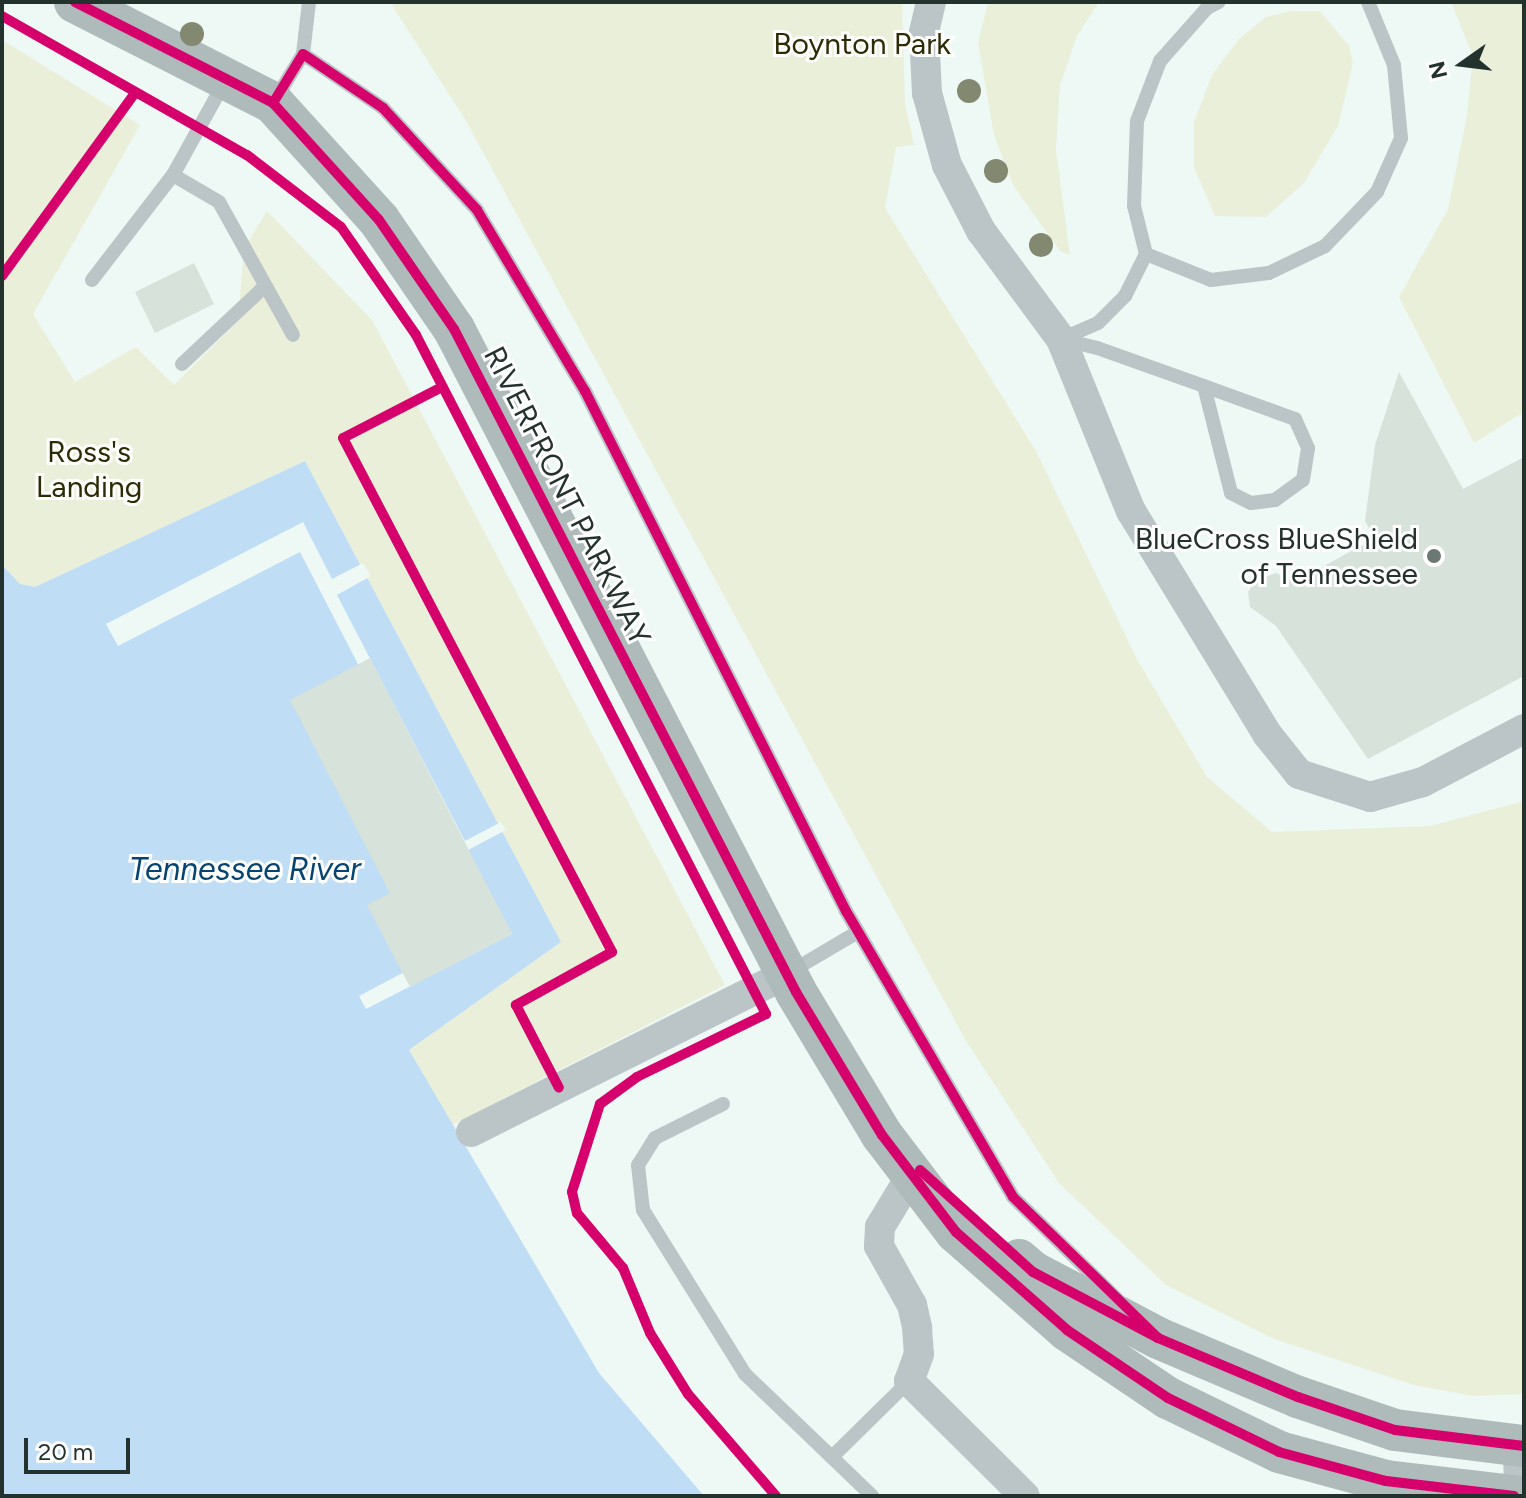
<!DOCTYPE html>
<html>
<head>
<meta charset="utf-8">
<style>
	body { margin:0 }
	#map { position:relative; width:1526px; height:1498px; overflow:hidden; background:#eef9f6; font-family:Figtree,sans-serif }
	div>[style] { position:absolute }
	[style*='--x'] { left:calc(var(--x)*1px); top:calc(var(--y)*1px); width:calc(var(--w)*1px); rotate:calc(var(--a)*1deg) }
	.green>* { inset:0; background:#eaefda }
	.water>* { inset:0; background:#bfddf5 }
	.pier>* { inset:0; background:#eef9f6 }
	.building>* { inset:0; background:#d6e2da }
	.lane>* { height:14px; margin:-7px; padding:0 7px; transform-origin:7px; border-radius:7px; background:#bbc4c6 }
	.street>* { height:30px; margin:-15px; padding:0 15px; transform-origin:15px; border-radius:15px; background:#bbc4c6 }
	.secondary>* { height:42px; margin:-21px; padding:0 21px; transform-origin:21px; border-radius:21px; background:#afbabb }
	.cycleway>* { height:10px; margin:-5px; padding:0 5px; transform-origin:5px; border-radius:5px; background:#d6006c }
	.trees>* { width:24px; height:24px; margin:-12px; border-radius:50%; background:#838871 }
	.dots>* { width:22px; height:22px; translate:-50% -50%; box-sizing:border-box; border:4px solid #fff; border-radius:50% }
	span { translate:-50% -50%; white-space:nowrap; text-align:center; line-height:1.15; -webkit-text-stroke:6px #fff; paint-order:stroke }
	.park-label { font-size:30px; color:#2c2b04 }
	.street-label { font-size:30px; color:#24322e }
	.poi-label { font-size:30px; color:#24322e }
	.right { translate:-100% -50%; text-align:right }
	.water-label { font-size:32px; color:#054470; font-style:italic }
	.frame { position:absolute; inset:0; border:4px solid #24322e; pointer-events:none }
	.north { position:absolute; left:1422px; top:24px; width:80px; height:80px; -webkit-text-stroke:6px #fff; paint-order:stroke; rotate:256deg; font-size:22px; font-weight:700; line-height:32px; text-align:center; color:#24322e }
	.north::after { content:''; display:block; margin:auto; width:28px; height:36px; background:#24322e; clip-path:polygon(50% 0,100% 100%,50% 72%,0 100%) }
	.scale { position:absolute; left:24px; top:1438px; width:106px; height:36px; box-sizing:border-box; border:4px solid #24322e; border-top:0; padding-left:10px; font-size:24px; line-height:28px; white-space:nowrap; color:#24322e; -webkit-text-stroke:6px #fff; paint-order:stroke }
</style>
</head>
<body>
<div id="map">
	<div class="green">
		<div style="clip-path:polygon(390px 2px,902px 2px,905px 104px,914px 145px,896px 147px,885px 208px,1036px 451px,1138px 661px,1207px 777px,1272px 832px,1430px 826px,1524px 801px,1524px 1394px,1473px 1396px,1414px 1385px,1274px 1339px,1166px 1285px,1059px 1183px,966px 1041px,466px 121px)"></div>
		<div style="clip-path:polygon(988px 2px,1099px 2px,1077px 36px,1060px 85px,1056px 150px,1070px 255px,1060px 251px,1013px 185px,994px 135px,978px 43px)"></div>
		<div style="clip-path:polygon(1451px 2px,1524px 2px,1524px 412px,1474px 443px,1399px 297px,1448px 209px,1467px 115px,1473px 56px)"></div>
		<div style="clip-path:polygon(1292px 11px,1320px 11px,1349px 46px,1353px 63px,1338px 126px,1304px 183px,1266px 217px,1215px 216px,1194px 167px,1194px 122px,1212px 75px,1239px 39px,1266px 17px)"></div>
		<div style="clip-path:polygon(2px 40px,140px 125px,33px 314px,75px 382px,136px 347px,174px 385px,238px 321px,244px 248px,267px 211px,372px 320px,725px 985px,452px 1125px,409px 1050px,561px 942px,305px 461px,35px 587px,20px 584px,2px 565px)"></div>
	</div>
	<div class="water">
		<div style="clip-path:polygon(305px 461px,561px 942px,409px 1050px,599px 1373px,704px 1496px,2px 1496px,2px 565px,20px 584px,35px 587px)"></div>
	</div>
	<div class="pier">
		<div style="clip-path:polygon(303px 522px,332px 579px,363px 563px,371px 576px,337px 595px,465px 841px,501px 822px,506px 830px,468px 850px,512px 934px,366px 1009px,359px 996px,493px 925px,300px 552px,118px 646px,106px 624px)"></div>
	</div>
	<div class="building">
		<div style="clip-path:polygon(194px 263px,214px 304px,155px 333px,135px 292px)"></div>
		<div style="clip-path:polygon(1399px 372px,1463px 489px,1524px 457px,1524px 676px,1368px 759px,1276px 626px,1250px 607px,1248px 592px,1256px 580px,1276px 573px,1295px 582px,1375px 538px,1365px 521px,1375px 445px)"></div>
		<div style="clip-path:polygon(370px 658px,512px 934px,410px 987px,367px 905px,390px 893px,290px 700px)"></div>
	</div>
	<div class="lane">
		<div style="--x:303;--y:54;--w:52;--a:-83.4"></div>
		<div style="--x:275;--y:100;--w:54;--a:-58.7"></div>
		<div style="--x:303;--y:54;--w:97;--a:34"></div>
		<div style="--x:383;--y:108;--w:139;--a:47.3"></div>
		<div style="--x:477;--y:210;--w:211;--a:59.2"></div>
		<div style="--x:585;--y:391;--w:582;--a:63.35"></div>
		<div style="--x:846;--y:911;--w:331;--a:59.7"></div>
		<div style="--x:1013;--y:1197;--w:146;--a:44.4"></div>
		<div style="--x:173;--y:175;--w:53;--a:30.4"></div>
		<div style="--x:219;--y:202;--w:152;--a:60.9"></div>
		<div style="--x:1146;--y:254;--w:70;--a:21.8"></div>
		<div style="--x:1211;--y:280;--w:58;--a:-6.9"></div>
		<div style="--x:1269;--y:273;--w:62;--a:-25.7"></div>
		<div style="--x:1325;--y:246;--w:75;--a:-46.1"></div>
		<div style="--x:1377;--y:192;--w:59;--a:-66"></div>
		<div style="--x:1401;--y:138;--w:73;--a:-95.5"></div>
		<div style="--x:1394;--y:65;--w:68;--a:-112.4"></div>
		<div style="--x:92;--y:280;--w:133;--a:-52.4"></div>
		<div style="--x:173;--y:175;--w:105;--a:-61"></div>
		<div style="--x:182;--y:364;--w:114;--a:-43.2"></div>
		<div style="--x:1204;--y:386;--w:110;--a:75.8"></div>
		<div style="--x:1231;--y:493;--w:22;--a:27"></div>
		<div style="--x:1251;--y:503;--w:24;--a:-7"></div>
		<div style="--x:1275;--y:500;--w:34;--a:-36"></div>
		<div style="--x:1303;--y:480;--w:32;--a:-81"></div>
		<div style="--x:1308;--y:448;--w:32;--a:-114"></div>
		<div style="--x:1295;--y:419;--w:97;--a:-160.1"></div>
		<div style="--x:1204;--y:386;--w:114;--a:-160.4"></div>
		<div style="--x:1097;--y:348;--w:37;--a:-166"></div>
		<div style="--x:1061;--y:339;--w:40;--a:-23.4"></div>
		<div style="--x:1098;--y:323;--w:38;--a:-45"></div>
		<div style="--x:1125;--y:296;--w:47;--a:-63.4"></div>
		<div style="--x:1146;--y:254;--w:49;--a:-104"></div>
		<div style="--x:1134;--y:206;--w:85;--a:-88"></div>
		<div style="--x:1137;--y:121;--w:64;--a:-69"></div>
		<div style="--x:1160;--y:61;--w:71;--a:-48.4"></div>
		<div style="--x:1207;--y:8;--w:13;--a:-27"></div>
		<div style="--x:790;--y:972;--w:79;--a:-30.5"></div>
		<div style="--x:723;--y:1104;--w:76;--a:153.4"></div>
		<div style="--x:655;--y:1138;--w:32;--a:122"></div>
		<div style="--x:638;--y:1165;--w:45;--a:83.7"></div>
		<div style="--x:643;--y:1210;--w:193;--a:58.1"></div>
		<div style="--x:745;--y:1374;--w:176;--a:43.8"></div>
		<div style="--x:832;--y:1457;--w:108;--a:-44.6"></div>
	</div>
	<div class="street">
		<div style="--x:931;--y:2;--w:31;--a:103"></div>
		<div style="--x:924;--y:32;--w:61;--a:87.2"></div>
		<div style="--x:927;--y:93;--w:75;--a:74.5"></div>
		<div style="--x:947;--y:165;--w:74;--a:62.7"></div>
		<div style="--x:981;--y:231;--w:134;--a:53.5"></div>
		<div style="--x:1061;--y:339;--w:186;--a:67.9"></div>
		<div style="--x:1131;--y:511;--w:261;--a:58.6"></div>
		<div style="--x:1267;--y:734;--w:51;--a:51.3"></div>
		<div style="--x:1299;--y:774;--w:75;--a:17.9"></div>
		<div style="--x:1370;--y:797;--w:55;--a:-15.8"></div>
		<div style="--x:1423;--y:782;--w:114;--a:-27.7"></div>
		<div style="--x:471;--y:1132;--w:352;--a:-26.6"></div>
		<div style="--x:912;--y:1174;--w:62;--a:121.1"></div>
		<div style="--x:880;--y:1227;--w:19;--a:93"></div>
		<div style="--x:879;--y:1246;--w:68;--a:60.8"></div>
		<div style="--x:912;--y:1305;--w:23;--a:77"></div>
		<div style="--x:917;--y:1327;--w:27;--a:86"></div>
		<div style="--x:919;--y:1354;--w:29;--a:110"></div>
		<div style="--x:909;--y:1381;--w:163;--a:44.8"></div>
		<div style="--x:1518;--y:1447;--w:49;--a:88.8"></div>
	</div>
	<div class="secondary">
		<div style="--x:75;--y:2;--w:222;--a:27"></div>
		<div style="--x:273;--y:103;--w:158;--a:47.8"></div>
		<div style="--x:379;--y:220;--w:132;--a:55.5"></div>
		<div style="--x:454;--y:329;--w:746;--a:62.71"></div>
		<div style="--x:796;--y:992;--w:167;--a:59"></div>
		<div style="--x:882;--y:1135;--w:122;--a:52.7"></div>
		<div style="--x:956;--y:1232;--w:148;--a:41.4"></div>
		<div style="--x:1067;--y:1330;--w:122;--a:34"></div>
		<div style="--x:1168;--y:1398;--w:123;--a:25.9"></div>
		<div style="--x:1279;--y:1452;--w:111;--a:15.2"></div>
		<div style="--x:1386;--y:1481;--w:129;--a:6.7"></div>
		<div style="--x:1019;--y:1260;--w:18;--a:41"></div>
		<div style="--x:1033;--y:1272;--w:141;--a:27.8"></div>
		<div style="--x:1158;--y:1338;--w:152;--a:22.9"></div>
		<div style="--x:1298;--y:1397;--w:102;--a:18.8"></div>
		<div style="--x:1395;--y:1430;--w:130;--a:7.1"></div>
	</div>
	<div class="cycleway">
		<div style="--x:75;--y:2;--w:222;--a:27"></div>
		<div style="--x:273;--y:103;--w:158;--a:47.8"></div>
		<div style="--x:379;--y:220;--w:132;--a:55.5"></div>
		<div style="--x:454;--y:329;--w:746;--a:62.71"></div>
		<div style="--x:796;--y:992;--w:167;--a:59"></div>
		<div style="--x:882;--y:1135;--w:122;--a:52.7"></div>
		<div style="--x:956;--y:1232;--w:148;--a:41.4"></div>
		<div style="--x:1067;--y:1330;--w:122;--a:34"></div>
		<div style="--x:1168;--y:1398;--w:123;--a:25.9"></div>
		<div style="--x:1279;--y:1452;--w:111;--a:15.2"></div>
		<div style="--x:1386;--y:1481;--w:129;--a:6.7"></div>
		<div style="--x:2;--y:16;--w:282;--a:29.6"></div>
		<div style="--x:247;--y:155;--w:118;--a:37.5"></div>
		<div style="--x:341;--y:227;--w:131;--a:55.2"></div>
		<div style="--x:416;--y:335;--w:764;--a:62.73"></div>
		<div style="--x:766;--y:1014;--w:144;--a:154"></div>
		<div style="--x:637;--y:1077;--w:46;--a:143.9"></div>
		<div style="--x:600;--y:1104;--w:92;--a:107.7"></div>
		<div style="--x:572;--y:1192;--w:22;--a:77"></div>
		<div style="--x:577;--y:1213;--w:72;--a:50.1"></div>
		<div style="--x:623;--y:1268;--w:70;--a:67.4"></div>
		<div style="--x:650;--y:1333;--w:72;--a:58.1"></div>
		<div style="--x:688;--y:1394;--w:135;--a:49.2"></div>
		<div style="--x:273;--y:103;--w:57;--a:-58.5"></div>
		<div style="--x:303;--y:54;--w:97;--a:34"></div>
		<div style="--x:383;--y:108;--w:139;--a:47.3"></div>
		<div style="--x:477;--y:210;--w:211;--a:59.2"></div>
		<div style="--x:585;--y:391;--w:582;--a:63.35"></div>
		<div style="--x:846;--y:911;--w:331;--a:59.7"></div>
		<div style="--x:1013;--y:1197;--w:202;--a:44.2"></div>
		<div style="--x:2;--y:276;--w:226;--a:-54"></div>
		<div style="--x:442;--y:387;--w:111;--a:152.7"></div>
		<div style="--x:343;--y:438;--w:580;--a:62.37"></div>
		<div style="--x:612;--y:952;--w:110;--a:151.1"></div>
		<div style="--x:516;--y:1005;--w:93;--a:62.6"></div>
		<div style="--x:920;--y:1170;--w:152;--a:42.1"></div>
		<div style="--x:1033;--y:1272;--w:141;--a:27.8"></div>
		<div style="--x:1158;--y:1338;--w:152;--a:22.9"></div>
		<div style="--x:1298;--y:1397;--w:102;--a:18.8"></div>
		<div style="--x:1395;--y:1430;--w:130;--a:7.1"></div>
	</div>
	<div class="trees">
		<div style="left:192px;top:34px"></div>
		<div style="left:969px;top:91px"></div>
		<div style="left:996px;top:171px"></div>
		<div style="left:1041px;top:245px"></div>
	</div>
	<div class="dots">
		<div style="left:1434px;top:556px;background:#6b7874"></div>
	</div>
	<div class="park-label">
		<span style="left:862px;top:44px">Boynton Park</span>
		<span style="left:89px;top:469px">Ross's<br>Landing</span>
	</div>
	<div class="street-label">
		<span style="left:567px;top:496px;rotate:63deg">RIVERFRONT PARKWAY</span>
	</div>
	<div class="poi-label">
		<span class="right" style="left:1418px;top:556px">BlueCross BlueShield<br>of Tennessee</span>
	</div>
	<div class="water-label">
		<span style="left:245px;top:869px">Tennessee River</span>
	</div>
	<div class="frame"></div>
	<div class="north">N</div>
	<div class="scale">20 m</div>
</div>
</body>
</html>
